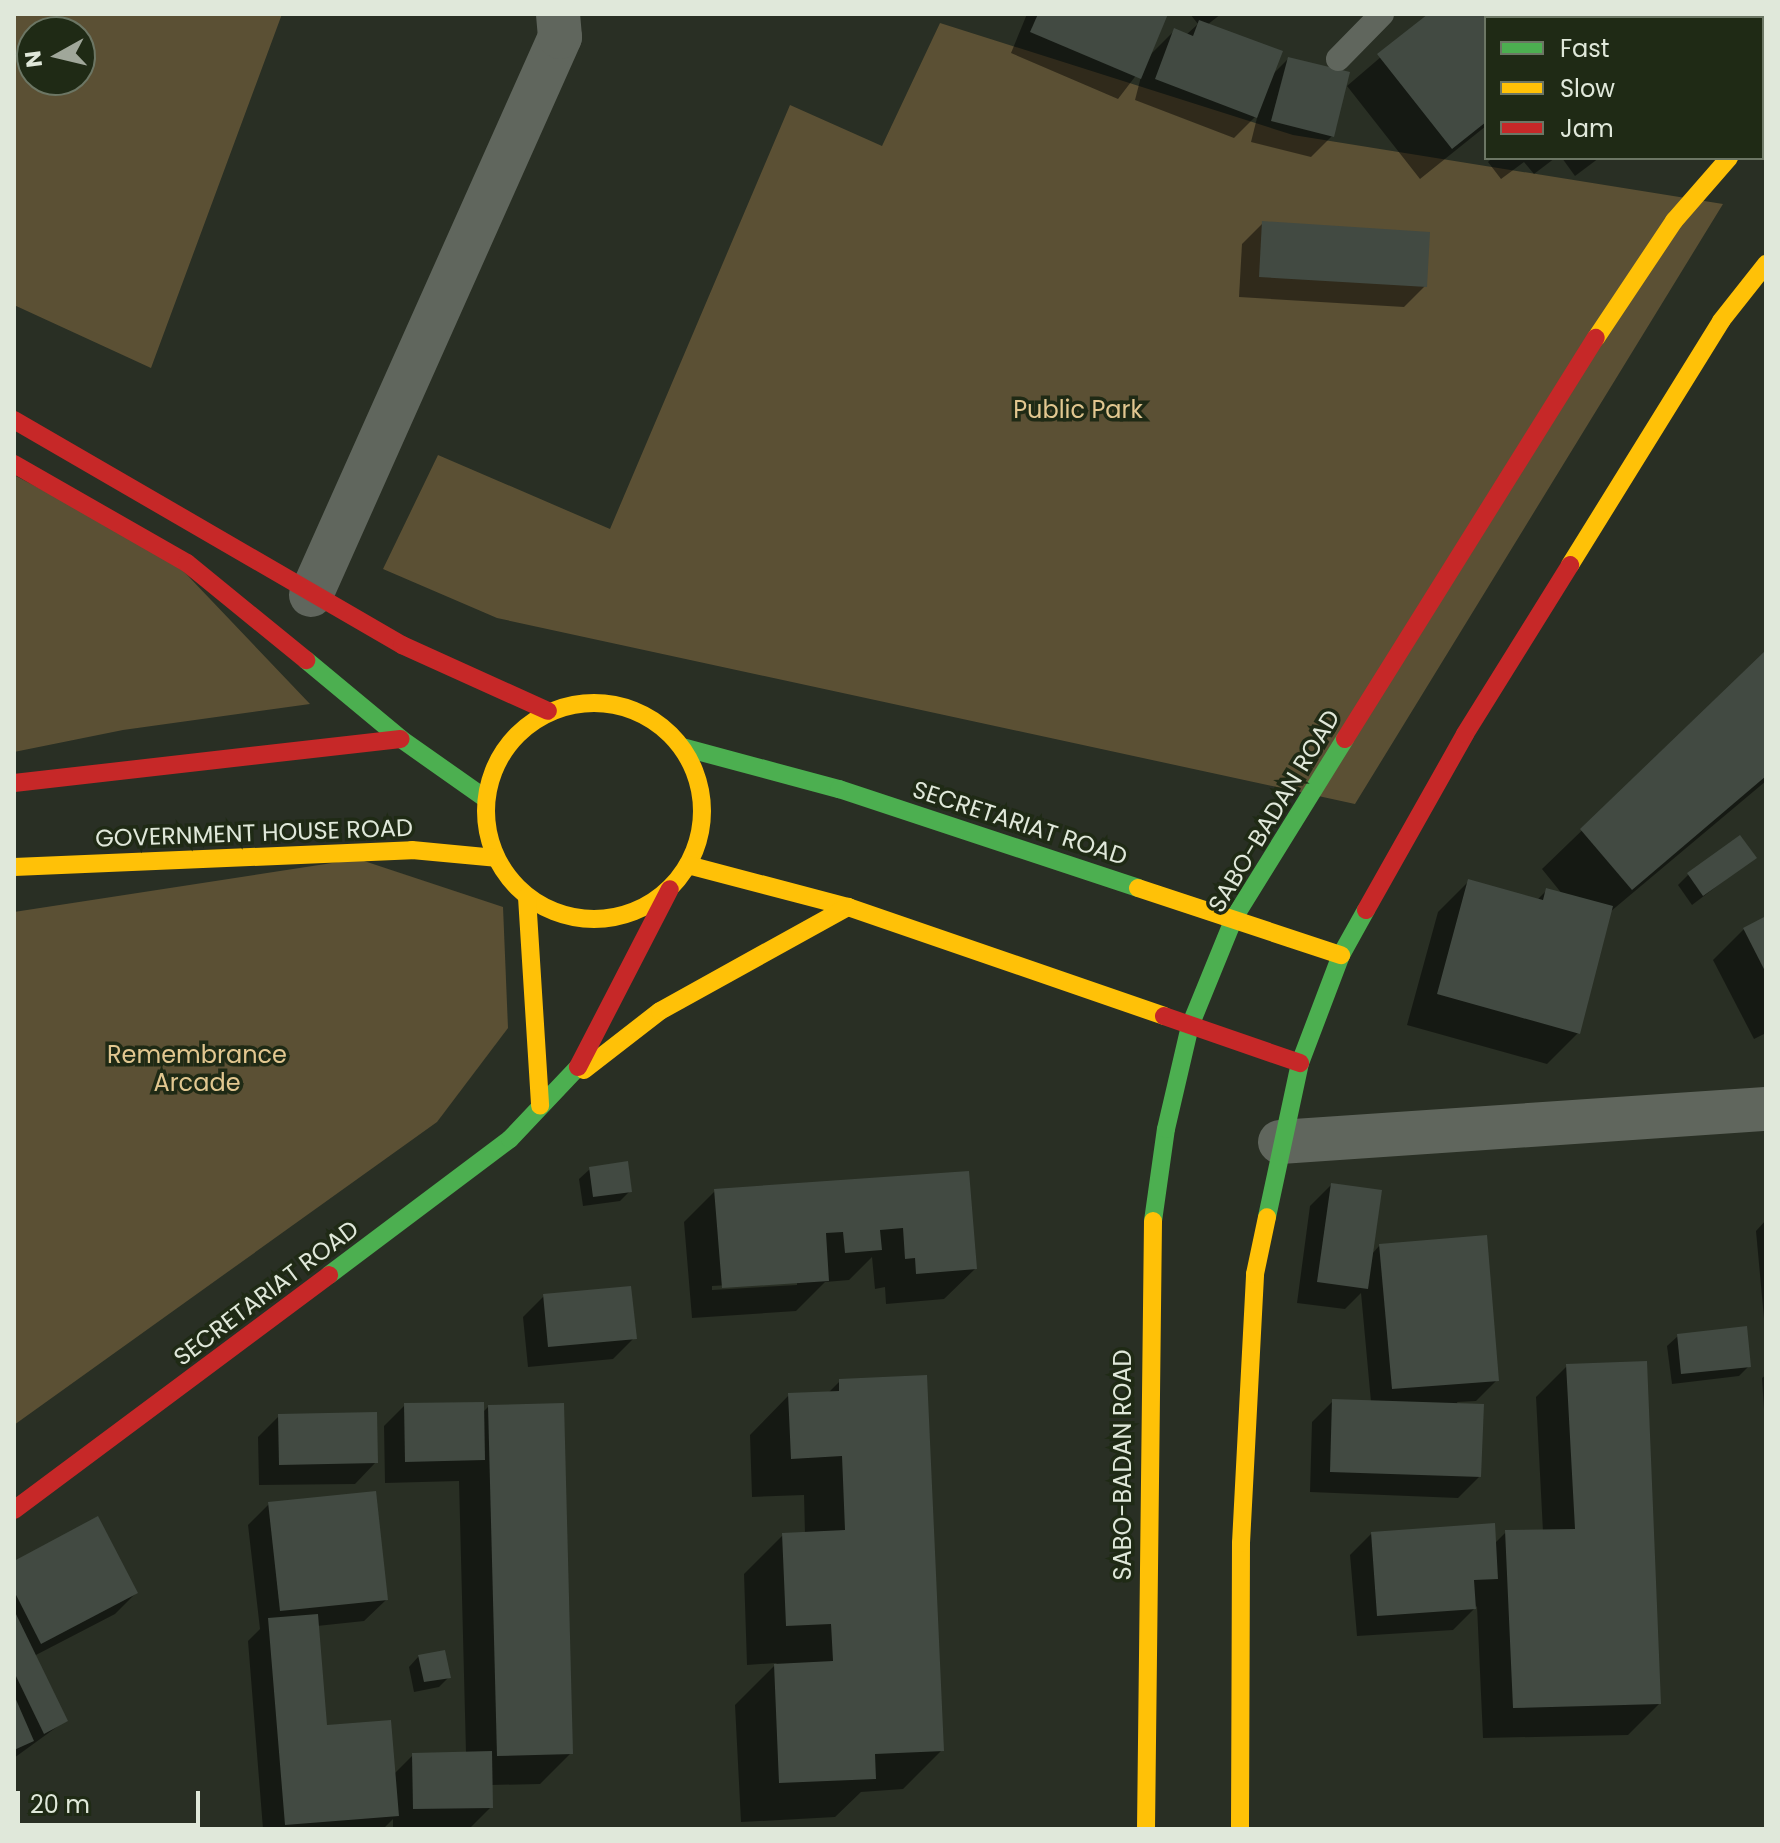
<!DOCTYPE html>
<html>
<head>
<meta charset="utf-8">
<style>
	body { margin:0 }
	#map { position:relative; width:1780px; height:1843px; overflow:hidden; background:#292f24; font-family:Poppins,sans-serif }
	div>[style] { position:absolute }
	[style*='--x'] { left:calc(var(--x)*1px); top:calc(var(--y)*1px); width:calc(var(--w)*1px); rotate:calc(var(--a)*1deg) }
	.green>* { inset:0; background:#5b5034 }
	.shadow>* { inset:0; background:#0007 }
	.building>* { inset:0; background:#424a42 }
	.lane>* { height:24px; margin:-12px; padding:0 12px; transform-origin:12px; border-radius:12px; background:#60665d }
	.street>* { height:44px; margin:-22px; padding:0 22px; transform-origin:22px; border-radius:22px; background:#60665d }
	.fast>* { height:18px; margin:-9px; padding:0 9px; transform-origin:9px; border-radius:9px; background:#4caf50 }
	.slow>* { height:18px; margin:-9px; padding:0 9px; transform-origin:9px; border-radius:9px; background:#ffc107 }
	.slow>.ring { margin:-9px; padding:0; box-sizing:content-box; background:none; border:18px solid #ffc107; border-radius:50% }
	.jam>* { height:18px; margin:-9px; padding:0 9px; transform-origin:9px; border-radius:9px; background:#c62828 }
	span { translate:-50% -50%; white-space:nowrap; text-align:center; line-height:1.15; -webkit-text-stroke:7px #1f2a15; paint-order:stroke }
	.park-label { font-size:24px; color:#e2c790 }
	.street-label { font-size:24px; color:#e0e8da }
	.frame { position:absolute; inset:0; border:16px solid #e0e8da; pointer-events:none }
	.legend { position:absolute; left:1484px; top:16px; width:280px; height:144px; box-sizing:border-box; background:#1f2a15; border:2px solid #6c7664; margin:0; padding:10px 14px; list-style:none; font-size:24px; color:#e0e8da }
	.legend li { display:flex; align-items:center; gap:16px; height:40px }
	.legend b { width:40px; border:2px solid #6c7664 }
	.north { position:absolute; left:16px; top:16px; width:80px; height:80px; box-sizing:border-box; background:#1f2a15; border:2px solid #6c7664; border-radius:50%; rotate:262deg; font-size:22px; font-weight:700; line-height:32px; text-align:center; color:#e0e8da }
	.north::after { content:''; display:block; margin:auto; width:28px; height:36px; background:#a0a79a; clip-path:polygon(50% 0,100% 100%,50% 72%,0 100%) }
	.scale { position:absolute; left:16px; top:1791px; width:184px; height:36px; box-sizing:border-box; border:4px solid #e0e8da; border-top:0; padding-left:10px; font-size:24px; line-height:28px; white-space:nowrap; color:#e0e8da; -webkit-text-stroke:6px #1f2a15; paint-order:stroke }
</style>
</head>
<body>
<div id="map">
	<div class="green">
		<div style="clip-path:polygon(evenodd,14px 14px,282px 14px,151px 368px,14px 305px,14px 14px,32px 32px,80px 32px,80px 80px,32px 80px,32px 32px)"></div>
		<div style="clip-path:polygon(940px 23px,1293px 135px,1723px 204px,1355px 804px,497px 618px,383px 569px,438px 455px,610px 529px,790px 105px,882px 146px)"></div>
		<div style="clip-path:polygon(14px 475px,170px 557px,310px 704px,123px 730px,14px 752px)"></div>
		<div style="clip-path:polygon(358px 859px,503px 907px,508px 1028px,437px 1122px,14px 1425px,14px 912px)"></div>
	</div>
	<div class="shadow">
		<div style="clip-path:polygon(1027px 14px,1166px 14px,1148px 57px,1174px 31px,1186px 35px,1198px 24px,1190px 14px,1221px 14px,1207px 25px,1271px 76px,1288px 59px,1332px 136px,1311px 157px,1251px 142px,1258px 114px,1234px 138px,1135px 100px,1144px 65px,1118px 99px,1011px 53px)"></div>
		<div style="clip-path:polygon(1431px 14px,1590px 18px,1486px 18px,1486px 126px,1420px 179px,1347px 86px)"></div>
		<div style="clip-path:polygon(1492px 158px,1555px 158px,1534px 174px,1524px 162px,1501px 179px,1488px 162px)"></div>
		<div style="clip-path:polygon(1562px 158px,1599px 158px,1575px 176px)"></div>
		<div style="clip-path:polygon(1263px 223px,1425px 286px,1404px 307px,1239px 297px,1242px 244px)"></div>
		<div style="clip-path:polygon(1766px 653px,1766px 781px,1610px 912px,1578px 1033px,1547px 1064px,1407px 1025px,1438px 912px,1468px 882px,1537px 900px,1547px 890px,1563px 895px,1542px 869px)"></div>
		<div style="clip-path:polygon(1754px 858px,1692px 905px,1678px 885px,1688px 875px)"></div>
		<div style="clip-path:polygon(1766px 918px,1766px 1033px,1754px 1039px,1713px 960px,1744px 929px)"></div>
		<div style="clip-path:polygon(590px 1169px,630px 1191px,620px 1201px,583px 1206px,579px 1179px)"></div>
		<div style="clip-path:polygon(evenodd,968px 1173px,975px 1269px,944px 1299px,886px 1304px,885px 1287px,875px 1289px,872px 1257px,849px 1280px,825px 1282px,796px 1311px,692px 1318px,684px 1222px,715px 1191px,968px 1173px,797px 1281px,797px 1285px,712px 1290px,712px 1286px,797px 1281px)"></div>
		<div style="clip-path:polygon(1331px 1185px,1371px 1255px,1380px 1245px,1497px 1380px,1476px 1401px,1457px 1402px,1479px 1477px,1458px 1498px,1310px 1492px,1312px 1422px,1333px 1401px,1371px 1402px,1361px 1293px,1345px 1309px,1297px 1303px,1310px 1206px)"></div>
		<div style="clip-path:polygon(1766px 1220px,1766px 1340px,1756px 1231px)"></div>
		<div style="clip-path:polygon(544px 1296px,634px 1338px,613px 1359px,528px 1367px,523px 1317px)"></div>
		<div style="clip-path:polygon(1678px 1336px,1749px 1366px,1739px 1376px,1672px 1384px,1667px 1346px)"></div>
		<div style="clip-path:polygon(1567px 1366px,1659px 1704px,1628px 1735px,1483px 1738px,1477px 1606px,1453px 1630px,1357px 1636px,1350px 1555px,1371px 1534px,1494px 1544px,1506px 1532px,1543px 1532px,1536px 1397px)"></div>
		<div style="clip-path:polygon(1766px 1375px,1766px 1440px,1762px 1378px)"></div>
		<div style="clip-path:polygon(840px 1381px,942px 1750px,903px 1789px,861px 1792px,835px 1817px,741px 1822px,735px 1705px,777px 1663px,747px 1665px,744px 1574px,783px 1535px,805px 1534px,804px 1495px,752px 1497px,750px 1435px,789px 1395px,827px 1394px)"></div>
		<div style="clip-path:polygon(405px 1405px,482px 1413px,488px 1407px,571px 1753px,540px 1784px,491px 1785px,491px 1807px,470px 1828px,393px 1829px,393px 1819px,383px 1829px,263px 1829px,248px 1641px,260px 1629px,248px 1525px,269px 1504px,386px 1600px,364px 1621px,317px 1626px,325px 1727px,393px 1775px,413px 1755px,466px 1753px,459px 1481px,385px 1483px,384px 1426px)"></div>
		<div style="clip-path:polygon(279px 1416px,376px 1462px,355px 1484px,259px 1485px,258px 1437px)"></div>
		<div style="clip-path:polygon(14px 1563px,136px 1593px,115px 1614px,34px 1656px,65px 1721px,14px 1758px)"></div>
		<div style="clip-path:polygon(419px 1656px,449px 1677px,439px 1687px,414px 1692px,409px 1667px)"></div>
	</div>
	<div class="building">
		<div style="clip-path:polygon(1038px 14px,1168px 14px,1141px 79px,1030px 32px)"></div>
		<div style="clip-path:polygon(1428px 14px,1590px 14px,1593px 18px,1486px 18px,1486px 122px,1452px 149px,1377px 54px)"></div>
		<div style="clip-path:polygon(1648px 14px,1716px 14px,1719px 18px,1643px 18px)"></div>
		<div style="clip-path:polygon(1199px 20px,1283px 51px,1257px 118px,1155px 79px,1174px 28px,1193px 36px)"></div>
		<div style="clip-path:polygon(1288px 57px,1350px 72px,1334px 137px,1271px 121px)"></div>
		<div style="clip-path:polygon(1262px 221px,1430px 232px,1427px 287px,1259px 277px)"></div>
		<div style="clip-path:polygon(1766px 650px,1766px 776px,1632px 890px,1580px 829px)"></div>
		<div style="clip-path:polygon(1740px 835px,1757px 858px,1703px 896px,1687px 873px)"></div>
		<div style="clip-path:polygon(1468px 879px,1543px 900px,1546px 888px,1613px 906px,1580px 1034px,1437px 994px)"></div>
		<div style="clip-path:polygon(1766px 916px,1766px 973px,1743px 928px)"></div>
		<div style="clip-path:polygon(628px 1161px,632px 1192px,593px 1197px,589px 1167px)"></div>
		<div style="clip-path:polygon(969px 1171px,977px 1269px,916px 1274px,915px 1258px,905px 1259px,903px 1228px,880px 1230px,882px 1250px,845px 1253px,843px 1232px,826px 1233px,829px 1281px,722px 1288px,714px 1189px)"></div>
		<div style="clip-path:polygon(1331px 1183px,1382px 1190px,1368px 1289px,1317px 1282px)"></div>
		<div style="clip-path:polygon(1487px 1235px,1499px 1381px,1392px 1389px,1379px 1244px)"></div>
		<div style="clip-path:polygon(631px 1286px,637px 1339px,548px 1347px,543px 1294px)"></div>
		<div style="clip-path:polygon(1747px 1326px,1751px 1367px,1681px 1374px,1677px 1334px)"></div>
		<div style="clip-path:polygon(1647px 1361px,1661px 1704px,1513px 1708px,1505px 1530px,1575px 1529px,1566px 1364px)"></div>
		<div style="clip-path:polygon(927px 1375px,944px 1751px,875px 1754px,876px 1779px,779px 1783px,774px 1664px,833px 1661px,831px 1624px,786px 1626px,782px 1533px,845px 1530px,842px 1456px,791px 1459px,788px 1393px,839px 1391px,839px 1379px)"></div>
		<div style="clip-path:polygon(1332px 1399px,1484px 1404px,1481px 1477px,1330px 1472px)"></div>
		<div style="clip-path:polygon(484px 1402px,485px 1460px,405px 1462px,404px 1403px)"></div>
		<div style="clip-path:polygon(564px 1403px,573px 1754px,497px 1756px,488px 1405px)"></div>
		<div style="clip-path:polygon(377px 1412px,378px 1463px,279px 1465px,278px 1414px)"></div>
		<div style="clip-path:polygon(376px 1491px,388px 1600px,280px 1611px,268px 1502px)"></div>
		<div style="clip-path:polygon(98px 1516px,138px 1593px,41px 1644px,14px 1591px,14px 1561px)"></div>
		<div style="clip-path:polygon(1495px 1523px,1498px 1579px,1474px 1580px,1476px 1609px,1377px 1616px,1371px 1532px)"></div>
		<div style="clip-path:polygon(14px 1610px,68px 1721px,44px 1734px,14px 1672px)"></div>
		<div style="clip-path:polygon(318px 1614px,327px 1725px,391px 1720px,399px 1816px,285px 1825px,268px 1618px)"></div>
		<div style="clip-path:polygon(445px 1650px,451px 1678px,424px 1682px,418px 1655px)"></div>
		<div style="clip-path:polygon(14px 1695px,34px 1741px,14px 1750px)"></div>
		<div style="clip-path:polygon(492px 1751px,493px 1808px,413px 1809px,412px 1753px)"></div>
	</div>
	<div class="lane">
		<div style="--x:1338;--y:59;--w:63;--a:-45.6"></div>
	</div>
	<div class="street">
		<div style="--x:311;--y:595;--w:611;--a:-65.95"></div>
		<div style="--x:560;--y:37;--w:23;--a:-95"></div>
		<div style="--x:1280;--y:1142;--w:487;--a:-3.9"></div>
	</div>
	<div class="fast">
		<div style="--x:1762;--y:120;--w:6;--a:-51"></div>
		<div style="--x:306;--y:660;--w:124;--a:39.7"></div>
		<div style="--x:401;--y:739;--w:104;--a:35.2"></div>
		<div style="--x:682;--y:747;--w:163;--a:15"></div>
		<div style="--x:839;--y:789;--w:315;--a:18.3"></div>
		<div style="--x:1267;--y:1217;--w:157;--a:-77.9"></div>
		<div style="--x:1300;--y:1063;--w:116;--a:-69.2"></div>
		<div style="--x:1341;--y:955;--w:51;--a:-60.9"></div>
		<div style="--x:1153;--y:1221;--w:93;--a:-82"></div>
		<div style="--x:1166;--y:1129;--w:106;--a:-76.9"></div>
		<div style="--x:1190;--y:1026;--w:117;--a:-67.8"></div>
		<div style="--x:1234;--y:918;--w:211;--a:-58.2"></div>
		<div style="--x:329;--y:1275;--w:226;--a:-36.9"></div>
		<div style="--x:510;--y:1139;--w:99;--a:-46.6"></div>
	</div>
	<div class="slow">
		<div style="--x:1596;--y:338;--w:141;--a:-56.3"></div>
		<div style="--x:1674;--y:221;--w:84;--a:-48.9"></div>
		<div style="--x:1570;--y:565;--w:287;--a:-58.2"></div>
		<div style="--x:1721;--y:321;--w:73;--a:-51.7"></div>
		<div class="ring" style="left:486px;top:703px;width:198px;height:198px"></div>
		<div style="--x:688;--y:865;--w:165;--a:14.7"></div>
		<div style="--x:848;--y:907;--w:334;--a:19"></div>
		<div style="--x:14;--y:867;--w:398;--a:-2.4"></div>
		<div style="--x:412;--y:850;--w:84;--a:5.4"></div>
		<div style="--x:1138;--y:888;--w:214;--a:18.3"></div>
		<div style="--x:527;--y:897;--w:209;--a:86.4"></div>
		<div style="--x:584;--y:1070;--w:96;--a:-37.8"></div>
		<div style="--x:660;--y:1011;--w:215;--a:-29"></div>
		<div style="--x:1146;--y:1829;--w:608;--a:-89.34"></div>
		<div style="--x:1240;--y:1829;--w:286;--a:-89.8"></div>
		<div style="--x:1241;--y:1543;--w:269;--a:-87"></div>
		<div style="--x:1255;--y:1274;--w:58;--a:-78.1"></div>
	</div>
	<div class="jam">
		<div style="--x:14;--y:420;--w:449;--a:30.1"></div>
		<div style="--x:402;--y:645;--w:160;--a:24.3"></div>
		<div style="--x:14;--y:464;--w:199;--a:29.8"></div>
		<div style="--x:187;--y:563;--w:154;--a:39.2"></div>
		<div style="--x:1345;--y:739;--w:473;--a:-58"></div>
		<div style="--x:14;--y:783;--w:389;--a:-6.5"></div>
		<div style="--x:1366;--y:910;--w:202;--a:-60.6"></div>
		<div style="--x:1465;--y:734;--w:199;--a:-58.1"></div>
		<div style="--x:1164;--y:1016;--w:144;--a:19.1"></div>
		<div style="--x:578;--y:1067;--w:200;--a:-62.7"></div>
		<div style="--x:14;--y:1510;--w:393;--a:-36.7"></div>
	</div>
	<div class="park-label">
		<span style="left:1078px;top:410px">Public Park</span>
		<span style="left:197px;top:1069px">Remembrance<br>Arcade</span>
	</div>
	<div class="street-label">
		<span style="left:1274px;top:811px;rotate:-59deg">SABO-BADAN ROAD</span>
		<span style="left:1020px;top:823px;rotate:18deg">SECRETARIAT ROAD</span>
		<span style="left:254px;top:833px;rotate:-2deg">GOVERNMENT HOUSE ROAD</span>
		<span style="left:266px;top:1293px;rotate:-37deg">SECRETARIAT ROAD</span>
		<span style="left:1123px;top:1465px;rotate:-90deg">SABO-BADAN ROAD</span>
	</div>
	<div class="frame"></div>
	<ul class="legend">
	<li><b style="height:10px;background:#4caf50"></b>Fast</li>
	<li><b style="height:10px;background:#ffc107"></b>Slow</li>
	<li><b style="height:10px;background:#c62828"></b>Jam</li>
	</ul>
	<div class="north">N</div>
	<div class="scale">20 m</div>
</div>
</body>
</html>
